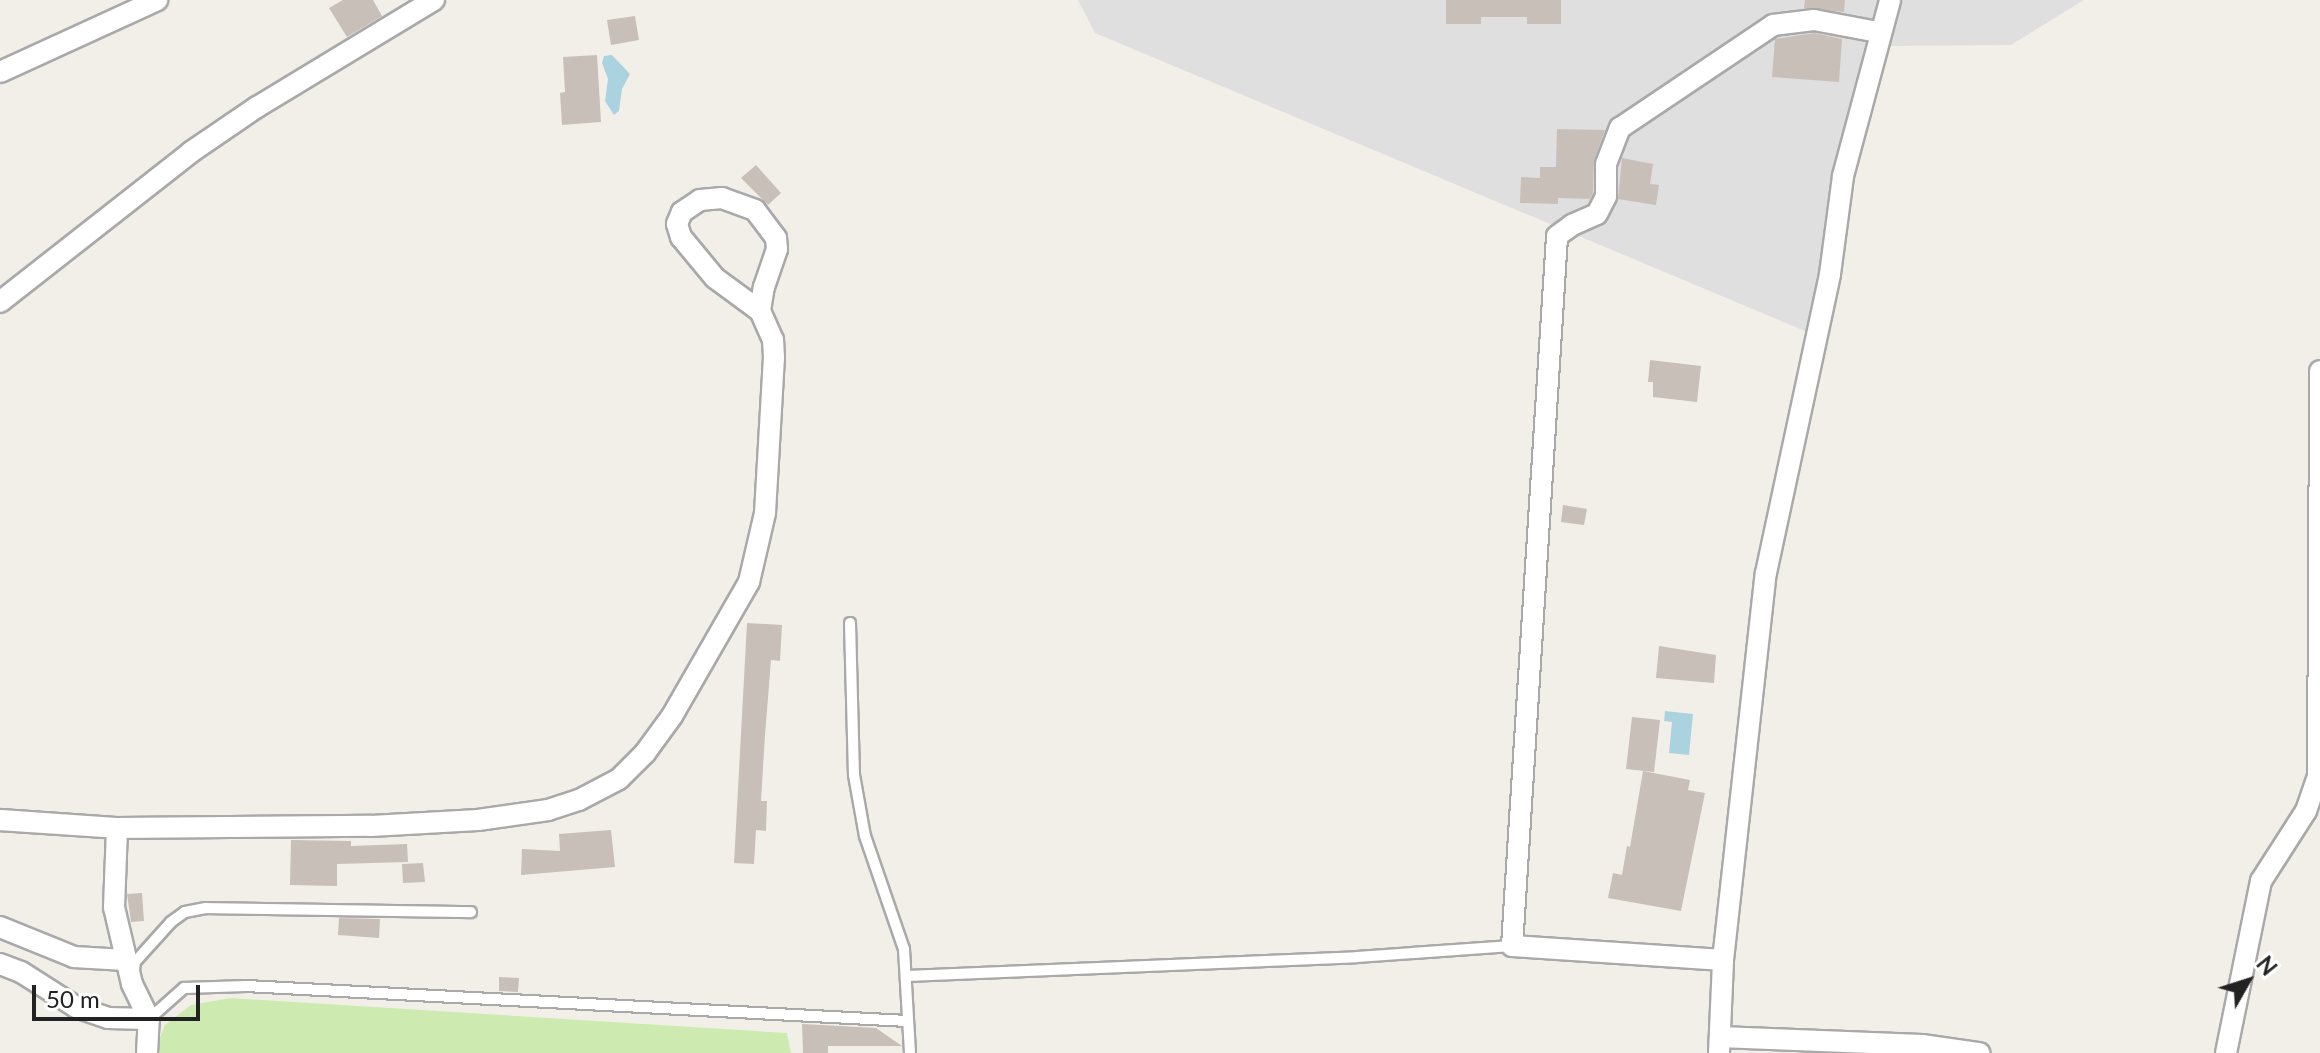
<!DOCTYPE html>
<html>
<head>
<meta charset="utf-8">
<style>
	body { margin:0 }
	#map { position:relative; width:2320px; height:1053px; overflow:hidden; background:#f2efe9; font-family:Lato,sans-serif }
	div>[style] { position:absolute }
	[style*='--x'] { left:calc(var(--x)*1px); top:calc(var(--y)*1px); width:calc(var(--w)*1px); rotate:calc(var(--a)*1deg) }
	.residential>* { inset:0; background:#e0dfdf }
	.grass>* { inset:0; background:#cdebb0 }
	.water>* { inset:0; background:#aad3df }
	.building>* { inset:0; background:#c7bfb8 }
	.roads { filter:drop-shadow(2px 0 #a9a9a9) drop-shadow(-2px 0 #a9a9a9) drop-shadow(0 2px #a9a9a9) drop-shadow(0 -2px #a9a9a9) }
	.lane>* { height:10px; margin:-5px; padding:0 5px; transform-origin:5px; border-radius:5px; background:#fff }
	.street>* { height:20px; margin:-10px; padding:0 10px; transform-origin:10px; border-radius:10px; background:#fff }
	span { translate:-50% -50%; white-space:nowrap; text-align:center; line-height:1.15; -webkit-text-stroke:6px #fff; paint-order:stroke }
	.north { position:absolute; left:2208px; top:941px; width:80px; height:80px; -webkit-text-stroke:6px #fff; paint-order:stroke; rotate:51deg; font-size:22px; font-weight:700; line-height:32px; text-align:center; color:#222 }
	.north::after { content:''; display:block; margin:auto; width:28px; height:36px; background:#222; clip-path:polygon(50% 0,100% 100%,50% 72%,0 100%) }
	.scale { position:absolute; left:32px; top:985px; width:168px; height:36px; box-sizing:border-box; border:4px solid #222; border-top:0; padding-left:10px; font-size:24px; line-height:28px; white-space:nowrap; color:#222; -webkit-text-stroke:6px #fff; paint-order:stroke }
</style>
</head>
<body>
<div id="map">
	<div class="residential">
		<div style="clip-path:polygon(1078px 0,2084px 0,2011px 45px,1882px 46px,1817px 336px,1095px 33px)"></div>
	</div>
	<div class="grass">
		<div style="clip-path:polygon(230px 998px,787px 1033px,791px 1053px,159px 1053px,158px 1042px,165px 1025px,191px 1005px)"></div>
	</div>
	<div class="water">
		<div style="clip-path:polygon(612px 55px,630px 74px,622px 89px,619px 111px,614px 115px,605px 101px,608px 79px,602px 63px,604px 56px)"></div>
		<div style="clip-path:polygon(1665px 711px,1693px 714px,1689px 755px,1669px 753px,1672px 722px,1664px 721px)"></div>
	</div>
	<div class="building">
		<div style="clip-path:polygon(343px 0,373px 0,382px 16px,347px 37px,329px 8px)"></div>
		<div style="clip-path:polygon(1446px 0,1561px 0,1561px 24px,1527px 24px,1527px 17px,1481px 17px,1481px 24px,1446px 24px)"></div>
		<div style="clip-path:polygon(1805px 0,1845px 0,1844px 12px,1804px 8px)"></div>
		<div style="clip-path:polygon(635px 16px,639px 40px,611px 45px,607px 20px)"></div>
		<div style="clip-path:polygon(1814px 33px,1842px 39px,1839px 82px,1772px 77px,1775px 39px)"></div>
		<div style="clip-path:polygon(597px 55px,601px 122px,562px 125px,560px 93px,565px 92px,563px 57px)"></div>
		<div style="clip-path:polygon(1557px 129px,1605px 130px,1594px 160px,1593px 193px,1590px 199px,1558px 198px,1558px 204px,1520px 203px,1521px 177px,1540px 178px,1540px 167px,1556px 167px)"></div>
		<div style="clip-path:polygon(1622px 158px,1653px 164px,1650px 184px,1659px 185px,1656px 205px,1618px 199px)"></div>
		<div style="clip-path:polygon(756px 165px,781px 193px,768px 205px,741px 178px)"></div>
		<div style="clip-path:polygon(1650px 360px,1701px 366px,1697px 402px,1653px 397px,1653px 382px,1648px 382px)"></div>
		<div style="clip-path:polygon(1563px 505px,1587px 509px,1584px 525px,1561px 522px)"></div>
		<div style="clip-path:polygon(747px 623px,782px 625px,780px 661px,771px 660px,765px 735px,761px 801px,767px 801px,766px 831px,756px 830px,754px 864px,734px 863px)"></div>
		<div style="clip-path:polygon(1659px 646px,1716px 655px,1714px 683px,1656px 678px)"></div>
		<div style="clip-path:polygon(1632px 717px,1660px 720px,1654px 772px,1626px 769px)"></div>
		<div style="clip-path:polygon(1643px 771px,1690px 780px,1688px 790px,1705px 793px,1681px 911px,1608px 898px,1613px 873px,1622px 875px,1627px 846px,1630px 847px)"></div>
		<div style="clip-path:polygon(611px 830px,615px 867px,521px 875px,522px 849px,560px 851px,559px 834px)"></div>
		<div style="clip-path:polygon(291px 840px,351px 841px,351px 846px,407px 844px,408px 862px,337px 864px,337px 886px,290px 885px)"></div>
		<div style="clip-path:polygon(423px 863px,425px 882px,403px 883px,402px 864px)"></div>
		<div style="clip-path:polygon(142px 893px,144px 921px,131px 922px,127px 894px)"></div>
		<div style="clip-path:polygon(339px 918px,380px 919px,379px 938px,338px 935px)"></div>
		<div style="clip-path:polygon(499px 977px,519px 978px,518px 992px,499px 991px)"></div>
		<div style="clip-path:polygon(802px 1024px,876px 1028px,902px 1046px,828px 1046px,828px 1053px,803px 1053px)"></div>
	</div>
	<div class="roads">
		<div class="lane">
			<div style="--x:850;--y:623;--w:152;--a:88.5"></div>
			<div style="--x:854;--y:775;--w:62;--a:79.8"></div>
			<div style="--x:865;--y:836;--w:120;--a:71"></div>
			<div style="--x:904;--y:949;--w:104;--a:86.7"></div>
			<div style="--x:134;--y:970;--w:8;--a:-83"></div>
			<div style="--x:135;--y:962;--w:54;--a:-48"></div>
			<div style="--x:171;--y:922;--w:17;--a:-36"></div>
			<div style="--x:185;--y:912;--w:21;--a:-11"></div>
			<div style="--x:206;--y:908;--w:265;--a:0.9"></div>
			<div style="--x:907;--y:976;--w:450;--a:-2.4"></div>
			<div style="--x:1357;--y:957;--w:155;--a:-4.1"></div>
			<div style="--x:149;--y:1019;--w:47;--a:-41.5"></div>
			<div style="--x:184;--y:988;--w:62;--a:-1.8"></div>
			<div style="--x:246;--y:986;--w:662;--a:3.03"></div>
		</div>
		<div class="street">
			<div style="--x:0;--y:72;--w:173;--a:-24.6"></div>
			<div style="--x:0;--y:302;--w:243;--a:-38.1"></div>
			<div style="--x:191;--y:152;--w:80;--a:-34.3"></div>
			<div style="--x:257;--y:107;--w:207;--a:-31.2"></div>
			<div style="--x:0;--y:820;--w:117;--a:3.9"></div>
			<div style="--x:0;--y:927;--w:80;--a:22.1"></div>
			<div style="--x:74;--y:957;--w:51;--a:3.4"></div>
			<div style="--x:1723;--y:960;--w:211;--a:-176.2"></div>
			<div style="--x:1512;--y:946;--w:711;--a:-86.37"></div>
			<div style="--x:1557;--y:236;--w:19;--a:-36"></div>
			<div style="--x:1572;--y:225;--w:27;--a:-24"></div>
			<div style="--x:1597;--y:214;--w:20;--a:-63"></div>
			<div style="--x:1606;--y:196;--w:32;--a:-90"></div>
			<div style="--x:1606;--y:164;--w:39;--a:-69"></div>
			<div style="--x:1620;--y:128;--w:184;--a:-33.9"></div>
			<div style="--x:1773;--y:25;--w:41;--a:-7"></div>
			<div style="--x:1814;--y:20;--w:65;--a:10.6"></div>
			<div style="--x:0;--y:964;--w:22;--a:21"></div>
			<div style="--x:21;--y:972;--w:65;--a:32.5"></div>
			<div style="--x:76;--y:1007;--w:34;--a:19"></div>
			<div style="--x:108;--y:1018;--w:41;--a:1.4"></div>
			<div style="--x:1720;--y:1037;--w:202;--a:2.3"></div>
			<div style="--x:1922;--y:1045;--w:58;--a:8"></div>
			<div style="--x:147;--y:1053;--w:34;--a:-87"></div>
			<div style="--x:149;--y:1019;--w:39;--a:-116"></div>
			<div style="--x:132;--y:984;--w:79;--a:-103.2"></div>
			<div style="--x:114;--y:907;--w:79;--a:-87.8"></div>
			<div style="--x:117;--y:828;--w:254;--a:-0.5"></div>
			<div style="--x:371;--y:826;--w:107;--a:-3.2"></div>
			<div style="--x:478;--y:820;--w:71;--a:-8.1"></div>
			<div style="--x:548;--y:810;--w:33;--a:-18"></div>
			<div style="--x:579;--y:800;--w:45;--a:-27.7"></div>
			<div style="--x:619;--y:779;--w:37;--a:-45"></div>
			<div style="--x:645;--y:753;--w:46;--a:-53.9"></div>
			<div style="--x:672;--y:716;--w:155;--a:-60.1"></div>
			<div style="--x:749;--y:582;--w:71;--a:-76.9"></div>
			<div style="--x:765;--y:513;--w:155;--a:-86.7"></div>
			<div style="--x:774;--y:358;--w:18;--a:-93"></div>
			<div style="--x:773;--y:340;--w:32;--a:-114"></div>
			<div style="--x:760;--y:311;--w:24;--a:-81"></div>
			<div style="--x:764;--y:287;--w:40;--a:-71.1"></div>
			<div style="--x:777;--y:249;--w:11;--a:-95"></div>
			<div style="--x:776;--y:238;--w:35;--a:-127"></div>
			<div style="--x:755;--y:210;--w:35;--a:-160"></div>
			<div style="--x:722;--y:198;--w:22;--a:175"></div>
			<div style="--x:700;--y:200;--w:22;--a:146"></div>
			<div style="--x:682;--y:212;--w:13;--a:113"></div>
			<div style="--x:677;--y:224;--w:14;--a:73"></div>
			<div style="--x:681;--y:237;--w:53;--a:50.3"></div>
			<div style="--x:715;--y:278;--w:56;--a:36.3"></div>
			<div style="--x:1719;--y:1053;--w:93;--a:-87.5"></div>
			<div style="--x:1723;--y:960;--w:389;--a:-83.7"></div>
			<div style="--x:1766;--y:573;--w:306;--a:-77.9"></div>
			<div style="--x:1830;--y:274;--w:99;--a:-82.4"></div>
			<div style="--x:1843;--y:176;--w:182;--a:-75"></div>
			<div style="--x:2226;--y:1053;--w:176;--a:-78.5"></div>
			<div style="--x:2261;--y:881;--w:83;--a:-57.3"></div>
			<div style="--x:2306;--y:811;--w:37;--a:-71"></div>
			<div style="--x:2318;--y:776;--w:405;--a:-89.7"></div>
		</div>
	</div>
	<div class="north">N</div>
	<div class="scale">50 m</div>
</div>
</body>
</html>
